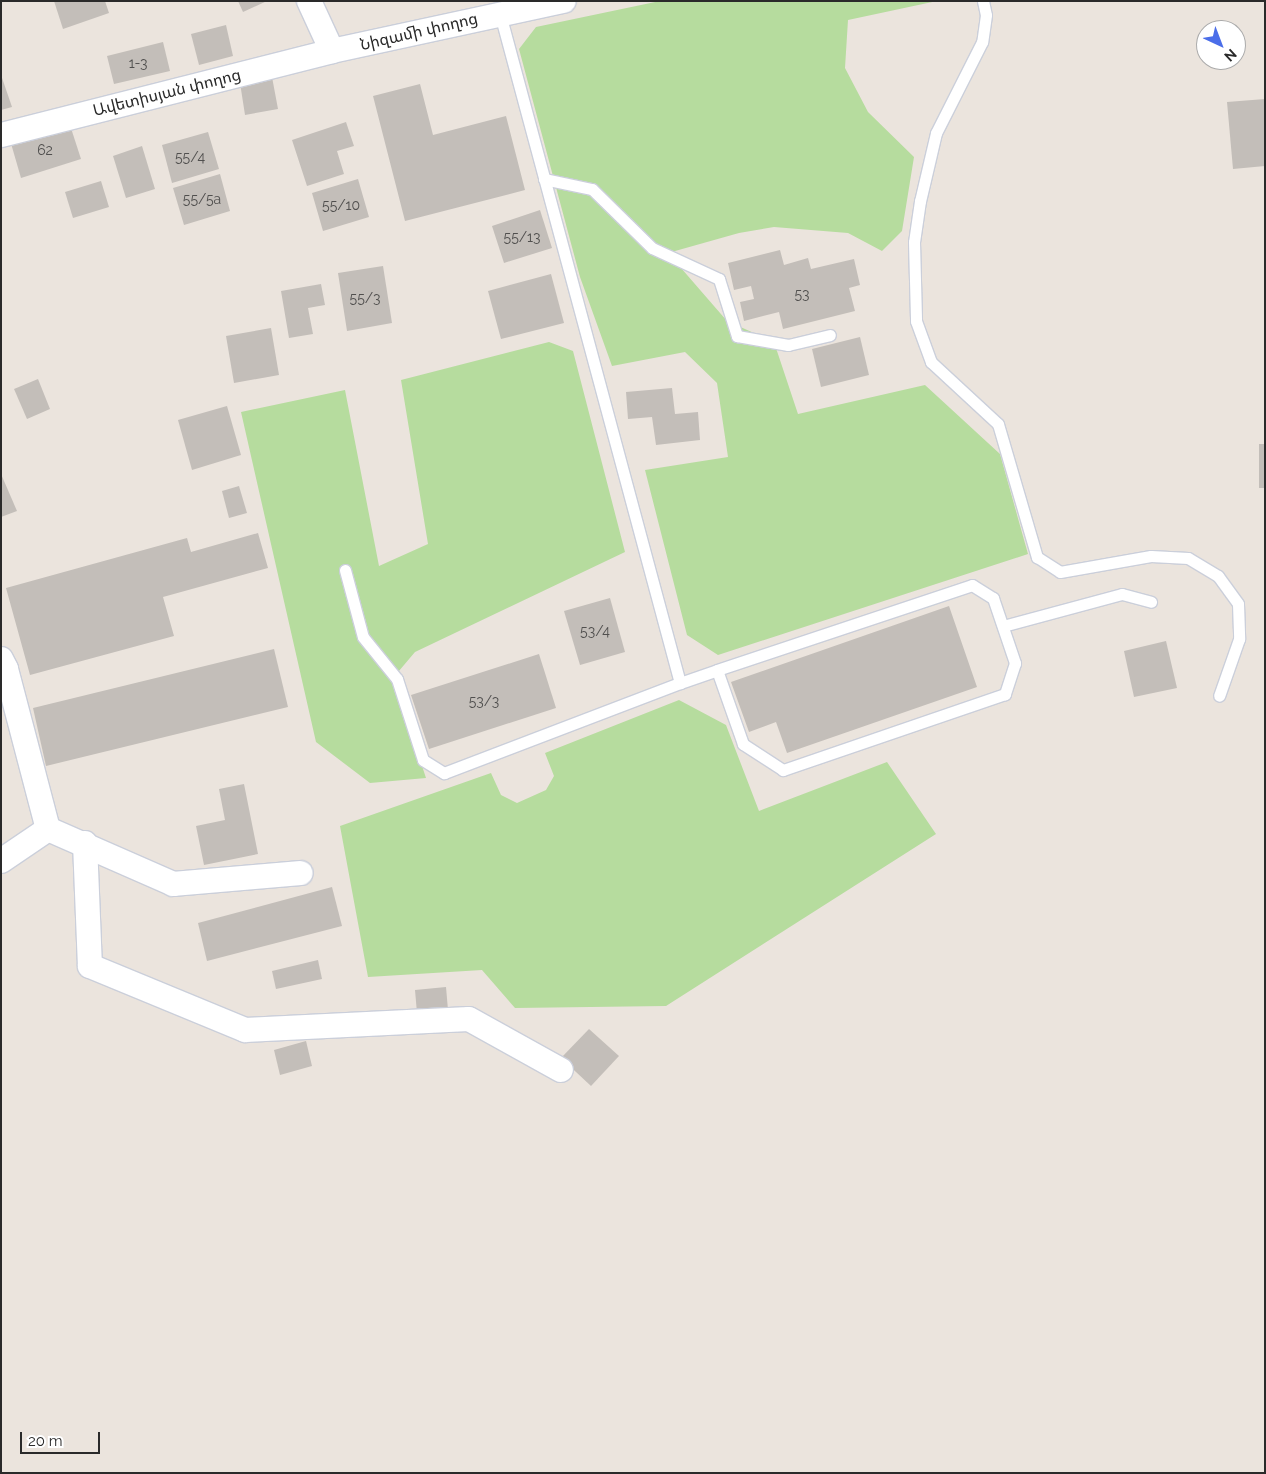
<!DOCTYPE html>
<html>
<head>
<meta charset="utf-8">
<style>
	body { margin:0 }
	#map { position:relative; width:1266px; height:1474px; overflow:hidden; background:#ebe4dd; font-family:Raleway,"Noto Sans Armenian",sans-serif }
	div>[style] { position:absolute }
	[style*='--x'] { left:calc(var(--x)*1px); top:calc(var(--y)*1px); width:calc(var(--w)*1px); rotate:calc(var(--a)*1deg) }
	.green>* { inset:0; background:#b6dc9e }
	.building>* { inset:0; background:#c3beb9 }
	.roads { filter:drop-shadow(1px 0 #cbcfda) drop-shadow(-1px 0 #cbcfda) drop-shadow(0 1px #cbcfda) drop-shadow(0 -1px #cbcfda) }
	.lane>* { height:11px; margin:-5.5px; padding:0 5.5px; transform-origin:5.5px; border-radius:5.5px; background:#fff }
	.street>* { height:24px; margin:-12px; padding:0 12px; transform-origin:12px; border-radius:12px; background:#fff }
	span { translate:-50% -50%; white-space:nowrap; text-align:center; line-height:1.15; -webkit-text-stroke:4px #fff; paint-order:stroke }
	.number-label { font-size:14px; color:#504f4e }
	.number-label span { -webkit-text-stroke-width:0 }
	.street-label { font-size:16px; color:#2a2a2a }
	.frame { position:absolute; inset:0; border:2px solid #2a2a2a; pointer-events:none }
	.north { position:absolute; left:1196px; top:20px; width:50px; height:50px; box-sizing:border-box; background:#fff; border:1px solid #aaa; border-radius:50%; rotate:137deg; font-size:14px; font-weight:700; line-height:20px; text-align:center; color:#2a2a2a }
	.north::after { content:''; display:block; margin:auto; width:18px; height:22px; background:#4b6ee9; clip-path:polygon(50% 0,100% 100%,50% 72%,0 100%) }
	.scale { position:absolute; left:20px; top:1432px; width:80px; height:22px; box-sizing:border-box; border:2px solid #2a2a2a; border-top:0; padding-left:6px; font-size:15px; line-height:18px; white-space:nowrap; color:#2a2a2a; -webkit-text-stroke:4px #fff; paint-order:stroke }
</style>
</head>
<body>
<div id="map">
	<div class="green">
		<div style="clip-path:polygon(660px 1px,937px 1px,848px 20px,845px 68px,868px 112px,914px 157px,902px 231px,882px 251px,848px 233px,774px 227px,739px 233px,668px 253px,727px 321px,774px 342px,798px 414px,925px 385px,1000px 454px,1028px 554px,718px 655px,687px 635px,645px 470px,728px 457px,717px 383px,685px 352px,612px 366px,580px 277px,519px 49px,536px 27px)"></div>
		<div style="clip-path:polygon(549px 342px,573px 351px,625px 552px,415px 652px,393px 678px,426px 778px,370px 783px,316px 742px,241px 412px,345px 390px,379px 566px,428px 544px,401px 380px)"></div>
		<div style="clip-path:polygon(679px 700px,726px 725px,759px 811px,887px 762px,936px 834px,666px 1006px,515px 1008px,482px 970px,368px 977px,340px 826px,491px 773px,501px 795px,517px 803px,546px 790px,554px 776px,545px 753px)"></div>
	</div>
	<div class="building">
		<div style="clip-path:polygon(54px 1px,105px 1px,109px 13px,63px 29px)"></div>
		<div style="clip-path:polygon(238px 1px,267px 1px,243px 12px)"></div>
		<div style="clip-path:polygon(226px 25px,233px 56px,199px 65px,191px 34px)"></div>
		<div style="clip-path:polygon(163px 42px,170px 71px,114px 84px,107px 56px)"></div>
		<div style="clip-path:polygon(1px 75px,12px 107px,1px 110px)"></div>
		<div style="clip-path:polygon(272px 77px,278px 109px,245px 115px,240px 83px)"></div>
		<div style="clip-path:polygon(420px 84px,433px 135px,506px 116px,525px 190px,405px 221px,373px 96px)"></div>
		<div style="clip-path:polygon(1265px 99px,1265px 166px,1233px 169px,1227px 102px)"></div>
		<div style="clip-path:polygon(69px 122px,81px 159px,21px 178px,10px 140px)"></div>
		<div style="clip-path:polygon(346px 122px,354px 146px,337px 151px,344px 174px,307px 186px,292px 140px)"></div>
		<div style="clip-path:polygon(208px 132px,219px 169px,172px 183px,162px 145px)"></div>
		<div style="clip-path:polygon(142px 146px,155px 189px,126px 198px,113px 156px)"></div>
		<div style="clip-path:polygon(220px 174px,230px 211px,184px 225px,173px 188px)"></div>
		<div style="clip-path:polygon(358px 179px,369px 217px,323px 231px,312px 193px)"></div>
		<div style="clip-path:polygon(101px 181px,109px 207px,73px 218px,65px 192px)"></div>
		<div style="clip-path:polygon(540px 210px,552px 248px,504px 263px,492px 226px)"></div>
		<div style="clip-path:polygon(780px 250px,784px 265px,808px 258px,811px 269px,854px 259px,860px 285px,849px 288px,855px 311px,783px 329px,779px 312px,744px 321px,740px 302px,754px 299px,751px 286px,734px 290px,728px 263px)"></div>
		<div style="clip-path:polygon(383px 266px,392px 323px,347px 331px,338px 273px)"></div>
		<div style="clip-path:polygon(551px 274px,564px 323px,501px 339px,488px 291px)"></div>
		<div style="clip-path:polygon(321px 284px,325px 305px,308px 308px,313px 334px,289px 338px,281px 291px)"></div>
		<div style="clip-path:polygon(271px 328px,279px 375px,234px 383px,226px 336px)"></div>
		<div style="clip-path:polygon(860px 337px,869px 375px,821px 387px,812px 349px)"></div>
		<div style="clip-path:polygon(38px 379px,50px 409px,27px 419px,14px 389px)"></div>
		<div style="clip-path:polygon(672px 388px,675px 414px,698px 412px,700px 440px,656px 445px,652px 417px,628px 419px,626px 392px)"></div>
		<div style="clip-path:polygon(227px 406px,241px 455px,192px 470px,178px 420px)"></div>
		<div style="clip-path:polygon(1259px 444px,1265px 444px,1265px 488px,1259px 488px)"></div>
		<div style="clip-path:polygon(1px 474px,17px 511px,1px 517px)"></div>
		<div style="clip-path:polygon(239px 486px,247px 513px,229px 518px,222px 491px)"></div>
		<div style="clip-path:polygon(258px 533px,268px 568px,163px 597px,174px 636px,30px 675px,6px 588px,187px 538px,191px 552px)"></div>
		<div style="clip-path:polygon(610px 598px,625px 652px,580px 665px,564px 611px)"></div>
		<div style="clip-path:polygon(949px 606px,977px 687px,787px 753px,776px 722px,749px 732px,731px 682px)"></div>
		<div style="clip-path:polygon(1166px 641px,1177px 688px,1134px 697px,1124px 651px)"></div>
		<div style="clip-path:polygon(274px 649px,288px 707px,46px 766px,33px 708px)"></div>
		<div style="clip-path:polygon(539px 654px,556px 708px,429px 749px,411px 695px)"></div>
		<div style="clip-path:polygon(244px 784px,258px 854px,204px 865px,196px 826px,225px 820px,219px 789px)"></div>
		<div style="clip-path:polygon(332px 887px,342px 926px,207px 961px,198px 923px)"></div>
		<div style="clip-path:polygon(318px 960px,322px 979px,276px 989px,272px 971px)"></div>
		<div style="clip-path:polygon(446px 987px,448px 1010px,417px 1013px,415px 990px)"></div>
		<div style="clip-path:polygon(589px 1029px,619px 1056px,591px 1086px,561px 1058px)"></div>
		<div style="clip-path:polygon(306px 1041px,312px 1066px,280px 1075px,274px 1050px)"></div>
	</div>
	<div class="roads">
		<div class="lane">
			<div style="--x:983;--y:1;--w:14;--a:78"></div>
			<div style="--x:986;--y:15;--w:27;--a:98"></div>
			<div style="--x:982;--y:42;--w:102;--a:116.8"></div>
			<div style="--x:936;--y:133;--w:70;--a:103.2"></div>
			<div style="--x:920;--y:201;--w:41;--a:98.3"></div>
			<div style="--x:914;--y:242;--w:79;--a:88.5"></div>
			<div style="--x:916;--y:321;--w:44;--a:69.9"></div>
			<div style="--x:931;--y:362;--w:91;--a:42.8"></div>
			<div style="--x:998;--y:424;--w:139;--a:73.7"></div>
			<div style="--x:1037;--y:557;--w:27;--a:33"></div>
			<div style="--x:1060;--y:572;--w:92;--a:-10"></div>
			<div style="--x:1151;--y:556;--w:37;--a:3"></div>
			<div style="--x:1188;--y:558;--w:35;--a:31"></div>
			<div style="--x:1218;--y:576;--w:34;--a:54"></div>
			<div style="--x:1238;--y:604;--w:35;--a:88"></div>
			<div style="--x:1239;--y:639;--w:60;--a:109.3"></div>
			<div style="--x:500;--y:14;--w:693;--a:74.94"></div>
			<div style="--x:544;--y:179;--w:49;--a:11.8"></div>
			<div style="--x:592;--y:189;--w:84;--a:44.5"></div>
			<div style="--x:652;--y:248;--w:74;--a:24.8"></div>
			<div style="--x:719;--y:279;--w:60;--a:72.5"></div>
			<div style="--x:737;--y:336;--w:52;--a:10"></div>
			<div style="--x:788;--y:345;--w:43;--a:-13.4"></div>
			<div style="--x:345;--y:570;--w:69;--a:75"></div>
			<div style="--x:363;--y:637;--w:54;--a:51"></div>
			<div style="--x:397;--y:679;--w:85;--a:72.2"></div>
			<div style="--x:423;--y:760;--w:25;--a:32"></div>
			<div style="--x:444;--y:773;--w:253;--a:-20.9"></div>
			<div style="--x:680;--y:683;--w:39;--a:-19"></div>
			<div style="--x:717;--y:670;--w:269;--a:-18.4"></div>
			<div style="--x:972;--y:585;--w:25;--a:32"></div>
			<div style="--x:993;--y:598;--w:69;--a:71.3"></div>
			<div style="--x:1015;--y:663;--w:33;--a:108"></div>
			<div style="--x:1005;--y:694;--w:235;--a:161.1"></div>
			<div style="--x:783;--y:770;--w:48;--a:-147"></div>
			<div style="--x:743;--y:744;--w:78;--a:-109.4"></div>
			<div style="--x:1003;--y:626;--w:123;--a:-15.1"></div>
			<div style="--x:1122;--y:594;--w:30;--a:15"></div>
		</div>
		<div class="street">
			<div style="--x:309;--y:1;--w:55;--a:65.3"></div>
			<div style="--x:1;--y:135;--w:341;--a:-14.2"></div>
			<div style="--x:332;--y:51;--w:237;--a:-12.2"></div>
			<div style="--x:1;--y:659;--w:11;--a:63"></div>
			<div style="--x:6;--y:669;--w:165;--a:75.3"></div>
			<div style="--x:85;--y:843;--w:123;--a:87.7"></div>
			<div style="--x:90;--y:966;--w:168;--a:22.4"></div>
			<div style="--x:245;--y:1030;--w:224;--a:-2.8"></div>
			<div style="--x:469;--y:1019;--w:105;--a:29"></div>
			<div style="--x:1;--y:861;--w:57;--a:-34.2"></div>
			<div style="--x:48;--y:829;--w:137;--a:23.7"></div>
			<div style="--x:173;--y:884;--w:128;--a:-4.9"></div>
		</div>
	</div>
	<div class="number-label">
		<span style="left:138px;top:63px">1-3</span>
		<span style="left:45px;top:150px">62</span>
		<span style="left:190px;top:157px">55/4</span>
		<span style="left:202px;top:199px">55/5a</span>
		<span style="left:341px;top:205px">55/10</span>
		<span style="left:522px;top:237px">55/13</span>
		<span style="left:802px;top:294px">53</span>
		<span style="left:365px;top:298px">55/3</span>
		<span style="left:595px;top:631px">53/4</span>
		<span style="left:484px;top:701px">53/3</span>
	</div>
	<div class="street-label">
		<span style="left:419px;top:32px;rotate:-13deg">Նիզամի փողոց</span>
		<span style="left:167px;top:93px;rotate:-14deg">Ավետիսյան փողոց</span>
	</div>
	<div class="frame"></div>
	<div class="north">N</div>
	<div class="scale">20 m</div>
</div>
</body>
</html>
